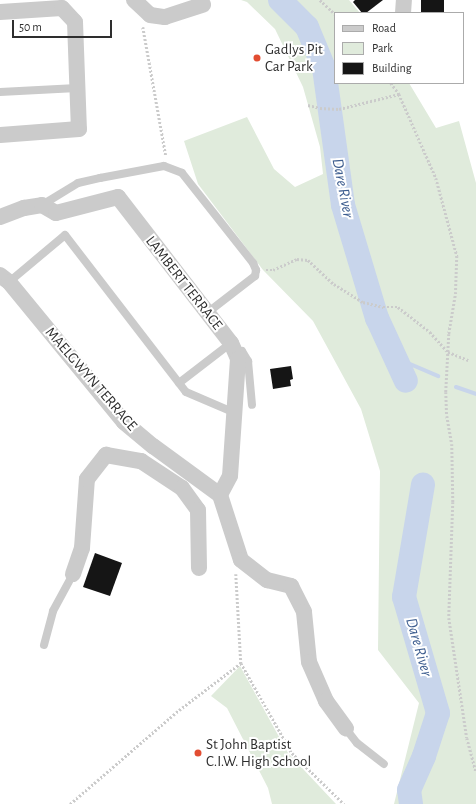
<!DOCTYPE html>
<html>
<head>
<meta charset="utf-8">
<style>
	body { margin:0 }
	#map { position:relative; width:476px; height:804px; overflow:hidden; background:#fff; font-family:"Alegreya Sans",sans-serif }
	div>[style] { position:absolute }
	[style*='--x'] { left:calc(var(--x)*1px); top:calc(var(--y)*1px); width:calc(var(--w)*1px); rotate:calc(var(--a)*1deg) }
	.green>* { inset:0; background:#e0ebdc }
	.stream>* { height:4px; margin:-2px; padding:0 2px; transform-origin:2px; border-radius:2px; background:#c8d5eb }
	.river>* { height:24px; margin:-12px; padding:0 12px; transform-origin:12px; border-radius:12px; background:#c8d5eb }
	.building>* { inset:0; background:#151515 }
	.path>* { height:2.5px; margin-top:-1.25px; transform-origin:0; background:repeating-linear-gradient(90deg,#cbcbcb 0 2px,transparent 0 4px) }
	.service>* { height:8px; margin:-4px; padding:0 4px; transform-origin:4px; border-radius:4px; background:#cbcbcb }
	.minor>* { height:16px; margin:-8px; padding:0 8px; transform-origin:8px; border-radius:8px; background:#cbcbcb }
	.dots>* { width:11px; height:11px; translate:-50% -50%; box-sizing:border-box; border:2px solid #fff; border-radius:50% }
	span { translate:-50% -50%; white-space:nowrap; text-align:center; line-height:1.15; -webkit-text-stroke:4px #fff; paint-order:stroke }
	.poi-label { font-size:15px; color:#2e2e2e }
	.left { translate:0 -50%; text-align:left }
	.street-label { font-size:15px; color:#2e2e2e }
	.water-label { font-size:16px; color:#3d5d8f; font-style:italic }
	.legend { position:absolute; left:334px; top:12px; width:130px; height:72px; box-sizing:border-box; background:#fff; border:1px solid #ababab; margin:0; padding:5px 7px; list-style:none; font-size:12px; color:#2e2e2e }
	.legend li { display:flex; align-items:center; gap:8px; height:20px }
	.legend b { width:20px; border:1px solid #ababab }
	.scale { position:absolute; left:12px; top:20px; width:100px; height:18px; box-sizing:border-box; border:2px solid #2e2e2e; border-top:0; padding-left:5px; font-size:12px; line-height:14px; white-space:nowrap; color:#2e2e2e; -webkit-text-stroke:3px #fff; paint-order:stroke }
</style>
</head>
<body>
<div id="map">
	<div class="green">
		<div style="clip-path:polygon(241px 0,349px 0,360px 13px,335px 13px,335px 83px,409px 83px,436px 128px,459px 121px,476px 183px,476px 804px,394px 804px,419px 703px,378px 650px,380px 471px,361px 409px,313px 321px,263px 270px,198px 184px,184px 141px,247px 117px,274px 169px,295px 187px,323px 174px,320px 147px,303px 87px,275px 29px,247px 2px)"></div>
		<div style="clip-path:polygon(240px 666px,288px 753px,336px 804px,272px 804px,268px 788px,227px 708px,211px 696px)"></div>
	</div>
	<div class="stream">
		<div style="--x:396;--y:358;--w:46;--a:23.2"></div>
		<div style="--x:456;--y:387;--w:21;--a:19"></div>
	</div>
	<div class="river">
		<div style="--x:280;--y:0;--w:38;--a:45"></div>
		<div style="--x:307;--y:27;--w:44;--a:67.5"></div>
		<div style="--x:324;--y:68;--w:138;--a:82.1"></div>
		<div style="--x:343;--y:205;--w:118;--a:73.3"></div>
		<div style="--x:377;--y:318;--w:69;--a:65.3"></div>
		<div style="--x:411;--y:804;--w:14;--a:-98"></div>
		<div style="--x:409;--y:790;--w:37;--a:-66"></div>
		<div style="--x:424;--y:756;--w:45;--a:-72"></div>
		<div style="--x:438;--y:713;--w:121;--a:-106.3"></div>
		<div style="--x:404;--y:597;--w:114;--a:-80.4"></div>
	</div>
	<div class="building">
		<div style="clip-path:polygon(355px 0,383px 0,366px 13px,362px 13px,353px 2px)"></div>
		<div style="clip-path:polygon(421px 0,444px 0,444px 13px,421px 13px)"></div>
		<div style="clip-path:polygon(291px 366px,293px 379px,290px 380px,291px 386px,273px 389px,270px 369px)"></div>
		<div style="clip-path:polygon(95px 553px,122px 563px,110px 596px,83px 587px)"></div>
	</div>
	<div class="path">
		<div style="--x:320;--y:0;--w:21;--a:43"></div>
		<div style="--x:143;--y:27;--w:131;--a:79.9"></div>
		<div style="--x:391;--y:83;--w:14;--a:54"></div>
		<div style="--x:399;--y:94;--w:92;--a:66.2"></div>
		<div style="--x:436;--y:178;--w:81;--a:74.9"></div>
		<div style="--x:457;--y:256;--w:36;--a:92"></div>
		<div style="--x:456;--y:292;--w:43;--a:99.5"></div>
		<div style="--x:449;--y:334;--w:58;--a:93"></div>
		<div style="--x:446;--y:392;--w:24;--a:88"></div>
		<div style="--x:447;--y:416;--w:28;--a:80"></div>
		<div style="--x:452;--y:444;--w:58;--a:89"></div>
		<div style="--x:453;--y:502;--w:116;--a:92"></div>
		<div style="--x:449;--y:618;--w:121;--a:81.5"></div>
		<div style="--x:467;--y:738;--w:34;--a:75"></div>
		<div style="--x:308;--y:105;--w:12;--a:14"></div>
		<div style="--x:320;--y:108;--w:19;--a:3"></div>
		<div style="--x:339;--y:109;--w:62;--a:-14"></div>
		<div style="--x:266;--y:270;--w:7;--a:0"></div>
		<div style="--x:273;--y:270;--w:26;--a:-25"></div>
		<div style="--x:297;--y:259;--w:11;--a:5"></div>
		<div style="--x:308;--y:260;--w:35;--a:43"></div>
		<div style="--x:334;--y:284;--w:34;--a:32"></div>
		<div style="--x:363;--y:302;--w:21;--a:14"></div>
		<div style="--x:383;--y:307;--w:15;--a:0"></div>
		<div style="--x:398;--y:307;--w:41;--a:38"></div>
		<div style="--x:430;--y:332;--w:27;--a:48"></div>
		<div style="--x:448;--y:352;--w:22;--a:22"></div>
		<div style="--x:236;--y:574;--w:89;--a:86.8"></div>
		<div style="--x:241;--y:663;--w:103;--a:60.5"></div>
		<div style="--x:292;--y:753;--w:73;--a:44.4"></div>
		<div style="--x:70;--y:804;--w:144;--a:-40.8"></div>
		<div style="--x:179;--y:710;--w:78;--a:-37.2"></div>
	</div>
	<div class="service">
		<div style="--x:0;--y:92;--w:77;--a:-3"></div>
		<div style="--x:42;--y:205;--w:42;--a:-31.4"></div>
		<div style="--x:78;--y:183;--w:23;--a:-13"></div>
		<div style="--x:100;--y:178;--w:65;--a:-10.6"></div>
		<div style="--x:164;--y:166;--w:19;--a:21"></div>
		<div style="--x:182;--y:173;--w:115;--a:51.7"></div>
		<div style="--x:253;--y:263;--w:8;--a:67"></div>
		<div style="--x:256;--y:270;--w:6;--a:99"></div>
		<div style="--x:255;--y:276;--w:61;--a:142.4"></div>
		<div style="--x:9;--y:282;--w:73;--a:-40"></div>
		<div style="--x:65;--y:235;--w:198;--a:52.4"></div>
		<div style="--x:186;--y:392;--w:53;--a:23.2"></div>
		<div style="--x:238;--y:352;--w:4;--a:-14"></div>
		<div style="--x:242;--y:351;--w:12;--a:59"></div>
		<div style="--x:248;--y:361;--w:44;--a:84.8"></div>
		<div style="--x:179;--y:383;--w:66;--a:-37.6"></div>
		<div style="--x:44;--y:645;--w:35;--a:-75"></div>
		<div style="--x:53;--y:611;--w:42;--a:-61.6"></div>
		<div style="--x:346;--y:729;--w:18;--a:52"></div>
		<div style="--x:357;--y:743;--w:34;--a:38"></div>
	</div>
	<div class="minor">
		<div style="--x:134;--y:0;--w:22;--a:43"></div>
		<div style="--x:150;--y:15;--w:15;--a:8"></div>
		<div style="--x:165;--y:17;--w:40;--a:-18"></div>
		<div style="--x:0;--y:12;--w:62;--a:-3.7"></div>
		<div style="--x:62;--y:8;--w:19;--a:47"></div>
		<div style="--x:75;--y:22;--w:107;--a:87.9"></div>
		<div style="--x:79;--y:129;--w:79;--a:175.7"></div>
		<div style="--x:403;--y:13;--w:13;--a:-86"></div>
		<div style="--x:0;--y:217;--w:26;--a:-21"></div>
		<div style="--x:24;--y:208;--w:18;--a:-9"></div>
		<div style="--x:42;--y:205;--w:16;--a:30"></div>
		<div style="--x:56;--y:213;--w:64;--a:-14.5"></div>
		<div style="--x:118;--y:197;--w:185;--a:52.3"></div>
		<div style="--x:231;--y:343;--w:17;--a:66"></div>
		<div style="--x:238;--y:359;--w:117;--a:93.9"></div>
		<div style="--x:230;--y:476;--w:21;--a:118"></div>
		<div style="--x:0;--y:275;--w:11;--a:38"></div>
		<div style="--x:9;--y:282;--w:181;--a:50.6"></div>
		<div style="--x:124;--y:422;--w:38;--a:40"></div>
		<div style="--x:153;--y:446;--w:83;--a:36.2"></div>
		<div style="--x:220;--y:495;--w:68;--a:72.1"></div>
		<div style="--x:241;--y:560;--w:33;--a:38"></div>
		<div style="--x:267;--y:580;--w:25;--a:14"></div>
		<div style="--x:291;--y:586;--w:29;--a:63"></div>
		<div style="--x:304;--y:612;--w:50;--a:84.3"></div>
		<div style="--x:309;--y:662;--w:43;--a:66.4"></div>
		<div style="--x:326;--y:701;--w:34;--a:54"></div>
		<div style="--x:73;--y:574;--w:28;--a:-71"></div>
		<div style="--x:82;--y:548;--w:69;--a:-85.9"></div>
		<div style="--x:87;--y:479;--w:31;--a:-52"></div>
		<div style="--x:106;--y:455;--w:36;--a:10"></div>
		<div style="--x:141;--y:461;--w:49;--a:33.4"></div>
		<div style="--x:182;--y:488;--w:27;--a:54"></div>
		<div style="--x:198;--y:510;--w:58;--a:89"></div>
	</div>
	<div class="dots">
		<div style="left:257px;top:58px;background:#e24d32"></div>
		<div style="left:198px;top:753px;background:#e24d32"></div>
	</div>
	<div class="poi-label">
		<span class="left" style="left:265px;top:58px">Gadlys Pit<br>Car Park</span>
		<span class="left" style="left:206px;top:753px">St John Baptist<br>C.I.W. High School</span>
	</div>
	<div class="street-label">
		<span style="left:184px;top:283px;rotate:52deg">LAMBERT TERRACE</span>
		<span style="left:91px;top:379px;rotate:49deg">MAELGWYN TERRACE</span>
	</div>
	<div class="water-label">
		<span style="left:343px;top:188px;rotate:79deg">Dare River</span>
		<span style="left:419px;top:647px;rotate:74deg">Dare River</span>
	</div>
	<ul class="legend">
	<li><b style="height:5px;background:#cbcbcb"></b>Road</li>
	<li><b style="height:11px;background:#e0ebdc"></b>Park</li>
	<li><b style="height:11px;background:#151515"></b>Building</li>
	</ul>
	<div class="scale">50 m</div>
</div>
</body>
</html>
